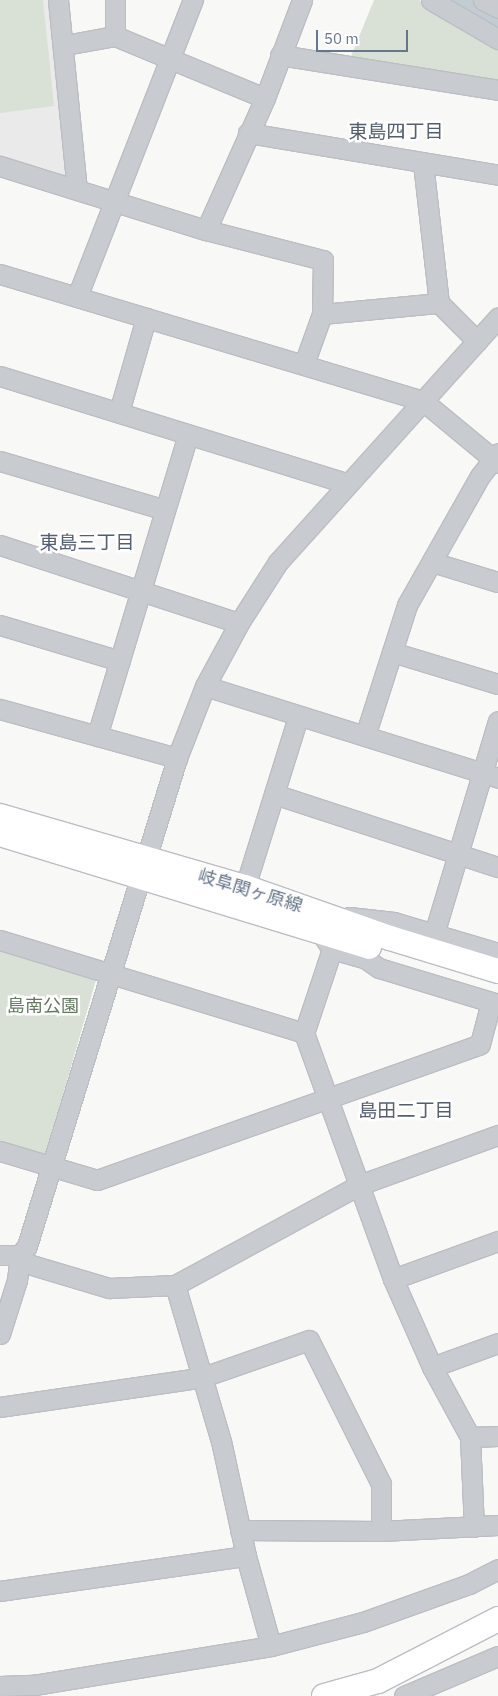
<!DOCTYPE html>
<html>
<head>
<meta charset="utf-8">
<style>
	body { margin:0 }
	#map { position:relative; width:498px; height:1696px; overflow:hidden; background:#f8f9f6; font-family:"IBM Plex Sans","Noto Sans JP",sans-serif }
	div>[style] { position:absolute }
	[style*='--x'] { left:calc(var(--x)*1px); top:calc(var(--y)*1px); width:calc(var(--w)*1px); rotate:calc(var(--a)*1deg) }
	.built>* { inset:0; background:#e9eae9 }
	.green>* { inset:0; background:#d9e1d6 }
	.river>* { height:22px; margin:-11px; padding:0 11px; transform-origin:11px; border-radius:11px; background:#c2cdd3 }
	.roads { filter:drop-shadow(1px 0 #bbbec3) drop-shadow(-1px 0 #bbbec3) drop-shadow(0 1px #bbbec3) drop-shadow(0 -1px #bbbec3) }
	.minor>* { height:19px; margin:-9.5px; padding:0 9.5px; transform-origin:9.5px; border-radius:9.5px; background:#c8cbd0 }
	.major>* { height:24px; margin:-12px; padding:0 12px; transform-origin:12px; border-radius:12px; background:#fff }
	span { translate:-50% -50%; white-space:nowrap; text-align:center; line-height:1.15; -webkit-text-stroke:5px #fff; paint-order:stroke }
	.street-label { font-size:18px; color:#65758a }
	.park-label { font-size:18px; color:#637a60 }
	.neighbourhood-label { font-size:19px; color:#535f6e }
	.scale { position:absolute; left:316px; top:30px; width:92px; height:22px; box-sizing:border-box; border:2px solid #65758a; border-top:0; padding-left:6px; font-size:15px; line-height:18px; white-space:nowrap; color:#65758a; -webkit-text-stroke:4px #fff; paint-order:stroke }
</style>
</head>
<body>
<div id="map">
	<div class="built">
		<div style="clip-path:polygon(0 0,48px 0,71px 172px,65px 177px,0 156px)"></div>
	</div>
	<div class="green">
		<div style="clip-path:polygon(0 0,43px 0,54px 106px,0 113px)"></div>
		<div style="clip-path:polygon(374px 0,419px 0,498px 44px,498px 85px,349px 61px)"></div>
		<div style="clip-path:polygon(0 946px,94px 975px,96px 980px,46px 1154px,37px 1156px,0 1145px)"></div>
	</div>
	<div class="river">
		<div style="--x:460;--y:0;--w:44;--a:30.1"></div>
	</div>
	<div class="roads">
		<div class="minor">
			<div style="--x:58;--y:0;--w:190;--a:84.3"></div>
			<div style="--x:115;--y:0;--w:36;--a:90"></div>
			<div style="--x:431;--y:0;--w:78;--a:30.2"></div>
			<div style="--x:483;--y:0;--w:17;--a:28"></div>
			<div style="--x:65;--y:45;--w:51;--a:-10.2"></div>
			<div style="--x:115;--y:36;--w:162;--a:22.5"></div>
			<div style="--x:280;--y:55;--w:221;--a:9.1"></div>
			<div style="--x:248;--y:133;--w:254;--a:9.5"></div>
			<div style="--x:423;--y:163;--w:141;--a:83.5"></div>
			<div style="--x:0;--y:166;--w:216;--a:17.3"></div>
			<div style="--x:206;--y:230;--w:145;--a:-65.9"></div>
			<div style="--x:265;--y:98;--w:105;--a:-69.3"></div>
			<div style="--x:206;--y:230;--w:121;--a:14.4"></div>
			<div style="--x:323;--y:260;--w:54;--a:91.1"></div>
			<div style="--x:0;--y:274;--w:442;--a:16.7"></div>
			<div style="--x:423;--y:401;--w:97;--a:39.6"></div>
			<div style="--x:77;--y:297;--w:319;--a:-68.7"></div>
			<div style="--x:304;--y:364;--w:53;--a:-70.2"></div>
			<div style="--x:322;--y:314;--w:118;--a:-5.4"></div>
			<div style="--x:439;--y:303;--w:54;--a:45"></div>
			<div style="--x:0;--y:376;--w:364;--a:17.2"></div>
			<div style="--x:119;--y:412;--w:98;--a:-74"></div>
			<div style="--x:0;--y:461;--w:172;--a:16.5"></div>
			<div style="--x:0;--y:545;--w:251;--a:18.1"></div>
			<div style="--x:432;--y:562;--w:69;--a:16.9"></div>
			<div style="--x:0;--y:625;--w:125;--a:16.7"></div>
			<div style="--x:392;--y:652;--w:111;--a:16.8"></div>
			<div style="--x:205;--y:686;--w:307;--a:17.4"></div>
			<div style="--x:0;--y:709;--w:184;--a:15.5"></div>
			<div style="--x:97;--y:736;--w:314;--a:-73.2"></div>
			<div style="--x:365;--y:736;--w:138;--a:-72.2"></div>
			<div style="--x:407;--y:605;--w:148;--a:-60.5"></div>
			<div style="--x:480;--y:476;--w:29;--a:-52"></div>
			<div style="--x:274;--y:794;--w:236;--a:18.1"></div>
			<div style="--x:245;--y:887;--w:178;--a:-72.7"></div>
			<div style="--x:349;--y:917;--w:45;--a:6.3"></div>
			<div style="--x:394;--y:922;--w:109;--a:16.6"></div>
			<div style="--x:319;--y:930;--w:23;--a:56"></div>
			<div style="--x:332;--y:949;--w:89;--a:108.4"></div>
			<div style="--x:304;--y:1033;--w:262;--a:70.1"></div>
			<div style="--x:393;--y:1279;--w:96;--a:66.1"></div>
			<div style="--x:432;--y:1367;--w:80;--a:61.5"></div>
			<div style="--x:470;--y:1437;--w:90;--a:87.5"></div>
			<div style="--x:434;--y:934;--w:222;--a:-73.3"></div>
			<div style="--x:0;--y:940;--w:318;--a:17"></div>
			<div style="--x:332;--y:949;--w:35;--a:16"></div>
			<div style="--x:366;--y:959;--w:16;--a:35"></div>
			<div style="--x:379;--y:968;--w:124;--a:16.8"></div>
			<div style="--x:0;--y:1151;--w:101;--a:16.6"></div>
			<div style="--x:97;--y:1180;--w:406;--a:-19.5"></div>
			<div style="--x:480;--y:1044;--w:43;--a:-75.3"></div>
			<div style="--x:0;--y:1255;--w:20;--a:0"></div>
			<div style="--x:20;--y:1255;--w:9;--a:58"></div>
			<div style="--x:25;--y:1263;--w:88;--a:16.6"></div>
			<div style="--x:109;--y:1288;--w:66;--a:-2.6"></div>
			<div style="--x:175;--y:1285;--w:209;--a:-28.5"></div>
			<div style="--x:359;--y:1185;--w:148;--a:-19.8"></div>
			<div style="--x:393;--y:1279;--w:112;--a:-19.9"></div>
			<div style="--x:175;--y:1285;--w:163;--a:73.6"></div>
			<div style="--x:221;--y:1441;--w:118;--a:77.7"></div>
			<div style="--x:246;--y:1556;--w:93;--a:74.5"></div>
			<div style="--x:0;--y:1334;--w:57;--a:-72.5"></div>
			<div style="--x:17;--y:1280;--w:25;--a:-83"></div>
			<div style="--x:20;--y:1255;--w:11;--a:-52"></div>
			<div style="--x:27;--y:1246;--w:511;--a:-72.91"></div>
			<div style="--x:177;--y:758;--w:77;--a:-68.7"></div>
			<div style="--x:205;--y:686;--w:72;--a:-61.6"></div>
			<div style="--x:239;--y:623;--w:72;--a:-57.4"></div>
			<div style="--x:278;--y:562;--w:329;--a:-48"></div>
			<div style="--x:432;--y:1367;--w:70;--a:-20"></div>
			<div style="--x:0;--y:1407;--w:202;--a:-8.3"></div>
			<div style="--x:200;--y:1378;--w:115;--a:-19.2"></div>
			<div style="--x:309;--y:1340;--w:161;--a:63.4"></div>
			<div style="--x:381;--y:1484;--w:47;--a:90"></div>
			<div style="--x:470;--y:1437;--w:28;--a:-2"></div>
			<div style="--x:240;--y:1530;--w:141;--a:0.4"></div>
			<div style="--x:381;--y:1531;--w:117;--a:-2.9"></div>
			<div style="--x:0;--y:1591;--w:248;--a:-8.1"></div>
			<div style="--x:0;--y:1686;--w:34;--a:-2"></div>
			<div style="--x:34;--y:1685;--w:240;--a:-9.3"></div>
			<div style="--x:271;--y:1646;--w:95;--a:-14.6"></div>
			<div style="--x:363;--y:1622;--w:113;--a:-19.7"></div>
			<div style="--x:469;--y:1584;--w:33;--a:-27"></div>
			<div style="--x:404;--y:1696;--w:102;--a:-23.1"></div>
		</div>
		<div class="major">
			<div style="--x:0;--y:816;--w:255;--a:16.2"></div>
			<div style="--x:245;--y:887;--w:154;--a:19.4"></div>
			<div style="--x:390;--y:938;--w:113;--a:17"></div>
			<div style="--x:0;--y:834;--w:386;--a:17"></div>
			<div style="--x:324;--y:1696;--w:56;--a:-15.5"></div>
			<div style="--x:378;--y:1681;--w:135;--a:-27.3"></div>
		</div>
	</div>
	<div class="street-label">
		<span style="left:250px;top:891px;rotate:17deg">岐阜関ヶ原線</span>
	</div>
	<div class="park-label">
		<span style="left:43px;top:1006px">島南公園</span>
	</div>
	<div class="neighbourhood-label">
		<span style="left:396px;top:132px">東島四丁目</span>
		<span style="left:87px;top:543px">東島三丁目</span>
		<span style="left:406px;top:1111px">島田二丁目</span>
	</div>
	<div class="scale">50 m</div>
</div>
</body>
</html>
